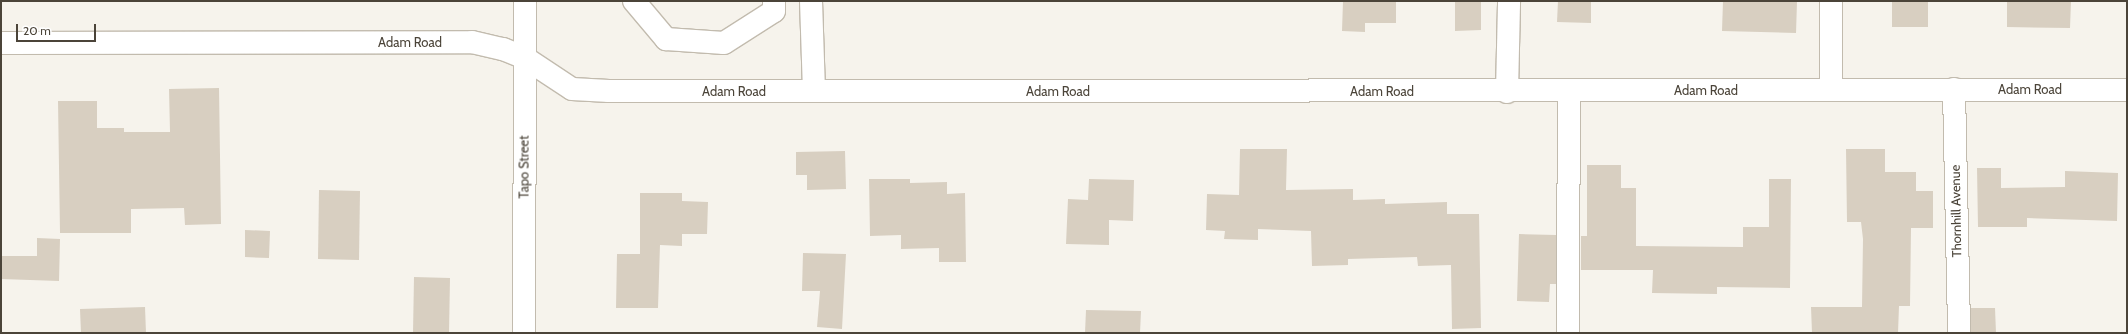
<!DOCTYPE html>
<html>
<head>
<meta charset="utf-8">
<style>
	body { margin:0 }
	#map { position:relative; width:2128px; height:334px; overflow:hidden; background:#f6f3ec; font-family:Cabin,sans-serif }
	div>[style] { position:absolute }
	[style*='--x'] { left:calc(var(--x)*1px); top:calc(var(--y)*1px); width:calc(var(--w)*1px); rotate:calc(var(--a)*1deg) }
	.building>* { inset:0; background:#d8cfc1 }
	.roads { filter:drop-shadow(1px 0 #c2bbae) drop-shadow(-1px 0 #c2bbae) drop-shadow(0 1px #c2bbae) drop-shadow(0 -1px #c2bbae) }
	.minor>* { height:22px; margin:-11px; padding:0 11px; transform-origin:11px; border-radius:11px; background:#fff }
	span { translate:-50% -50%; white-space:nowrap; text-align:center; line-height:1.15; -webkit-text-stroke:4px #fff; paint-order:stroke }
	.street-label { font-size:13px; color:#4b4439 }
	.frame { position:absolute; inset:0; border:2px solid #4b4439; pointer-events:none }
	.scale { position:absolute; left:16px; top:24px; width:80px; height:18px; box-sizing:border-box; border:2px solid #4b4439; border-top:0; padding-left:5px; font-size:12px; line-height:14px; white-space:nowrap; color:#4b4439; -webkit-text-stroke:3px #fff; paint-order:stroke }
</style>
</head>
<body>
<div id="map">
	<div class="building">
		<div style="clip-path:polygon(1343px 1px,1396px 1px,1396px 23px,1365px 23px,1365px 32px,1342px 31px)"></div>
		<div style="clip-path:polygon(1455px 1px,1481px 1px,1481px 30px,1455px 31px)"></div>
		<div style="clip-path:polygon(1558px 1px,1591px 1px,1591px 23px,1557px 22px)"></div>
		<div style="clip-path:polygon(1723px 1px,1797px 1px,1796px 33px,1722px 31px)"></div>
		<div style="clip-path:polygon(1892px 1px,1928px 1px,1928px 27px,1892px 27px)"></div>
		<div style="clip-path:polygon(2007px 1px,2071px 1px,2070px 28px,2007px 27px)"></div>
		<div style="clip-path:polygon(219px 88px,221px 224px,185px 225px,184px 208px,131px 209px,131px 233px,60px 233px,58px 101px,97px 101px,97px 128px,124px 128px,124px 132px,170px 132px,169px 89px)"></div>
		<div style="clip-path:polygon(1240px 149px,1287px 149px,1286px 190px,1353px 189px,1353px 200px,1385px 199px,1385px 204px,1447px 202px,1447px 214px,1479px 214px,1481px 328px,1452px 329px,1451px 265px,1418px 266px,1417px 257px,1348px 259px,1348px 265px,1312px 266px,1311px 231px,1258px 229px,1258px 240px,1224px 239px,1225px 231px,1206px 230px,1207px 194px,1239px 195px)"></div>
		<div style="clip-path:polygon(1846px 149px,1885px 149px,1885px 172px,1916px 172px,1916px 191px,1933px 191px,1933px 228px,1911px 228px,1910px 306px,1899px 306px,1898px 333px,1812px 333px,1811px 307px,1862px 307px,1863px 239px,1861px 222px,1847px 222px)"></div>
		<div style="clip-path:polygon(845px 151px,846px 189px,807px 190px,807px 175px,796px 175px,796px 152px)"></div>
		<div style="clip-path:polygon(1587px 165px,1621px 165px,1621px 188px,1636px 188px,1636px 246px,1743px 247px,1743px 227px,1769px 227px,1769px 179px,1791px 179px,1790px 288px,1717px 287px,1717px 294px,1652px 293px,1653px 270px,1581px 270px,1581px 236px,1587px 236px)"></div>
		<div style="clip-path:polygon(1977px 168px,2001px 168px,2001px 188px,2065px 187px,2065px 171px,2118px 173px,2117px 221px,2027px 218px,2027px 227px,1978px 227px)"></div>
		<div style="clip-path:polygon(869px 179px,910px 179px,910px 183px,947px 182px,947px 194px,965px 193px,966px 262px,939px 262px,939px 248px,901px 249px,901px 235px,870px 236px)"></div>
		<div style="clip-path:polygon(1089px 179px,1134px 180px,1133px 221px,1109px 220px,1109px 245px,1066px 244px,1068px 199px,1088px 200px)"></div>
		<div style="clip-path:polygon(319px 190px,360px 191px,359px 260px,318px 259px)"></div>
		<div style="clip-path:polygon(640px 193px,682px 193px,682px 201px,708px 202px,707px 234px,682px 234px,682px 246px,660px 245px,658px 308px,616px 308px,617px 254px,640px 254px)"></div>
		<div style="clip-path:polygon(245px 230px,270px 231px,269px 258px,245px 257px)"></div>
		<div style="clip-path:polygon(1519px 234px,1556px 235px,1556px 284px,1550px 284px,1549px 302px,1517px 301px)"></div>
		<div style="clip-path:polygon(37px 238px,60px 239px,59px 281px,1px 279px,1px 256px,37px 256px)"></div>
		<div style="clip-path:polygon(803px 253px,846px 254px,842px 329px,817px 327px,820px 291px,802px 291px)"></div>
		<div style="clip-path:polygon(414px 277px,450px 278px,449px 333px,413px 333px)"></div>
		<div style="clip-path:polygon(145px 307px,146px 333px,81px 333px,80px 309px)"></div>
		<div style="clip-path:polygon(1971px 308px,1995px 308px,1996px 333px,1971px 333px)"></div>
		<div style="clip-path:polygon(1086px 310px,1141px 311px,1140px 333px,1085px 333px)"></div>
	</div>
	<div class="roads">
		<div class="minor">
			<div style="--x:634;--y:1;--w:50;--a:49.9"></div>
			<div style="--x:666;--y:39;--w:58;--a:3.9"></div>
			<div style="--x:724;--y:43;--w:59;--a:-32.6"></div>
			<div style="--x:774;--y:11;--w:10;--a:-90"></div>
			<div style="--x:811;--y:1;--w:90;--a:88.1"></div>
			<div style="--x:1831;--y:1;--w:88;--a:90"></div>
			<div style="--x:1;--y:43;--w:471;--a:-0.1"></div>
			<div style="--x:472;--y:42;--w:32;--a:13"></div>
			<div style="--x:503;--y:49;--w:24;--a:22"></div>
			<div style="--x:525;--y:58;--w:56;--a:33.4"></div>
			<div style="--x:572;--y:89;--w:37;--a:3"></div>
			<div style="--x:609;--y:91;--w:1518;--a:-0.04"></div>
			<div style="--x:1954;--y:89;--w:244;--a:88.8"></div>
			<div style="--x:1507;--y:92;--w:91;--a:-88.7"></div>
			<div style="--x:524;--y:333;--w:332;--a:-89.8"></div>
			<div style="--x:1568;--y:333;--w:242;--a:-89.8"></div>
		</div>
	</div>
	<div class="street-label">
		<span style="left:410px;top:42px">Adam Road</span>
		<span style="left:2030px;top:89px">Adam Road</span>
		<span style="left:1706px;top:90px">Adam Road</span>
		<span style="left:734px;top:91px">Adam Road</span>
		<span style="left:1058px;top:91px">Adam Road</span>
		<span style="left:1382px;top:91px">Adam Road</span>
		<span style="left:524px;top:167px;rotate:-90deg">Tapo Street</span>
		<span style="left:1956px;top:211px;rotate:-91deg">Thornhill Avenue</span>
	</div>
	<div class="frame"></div>
	<div class="scale">20 m</div>
</div>
</body>
</html>
